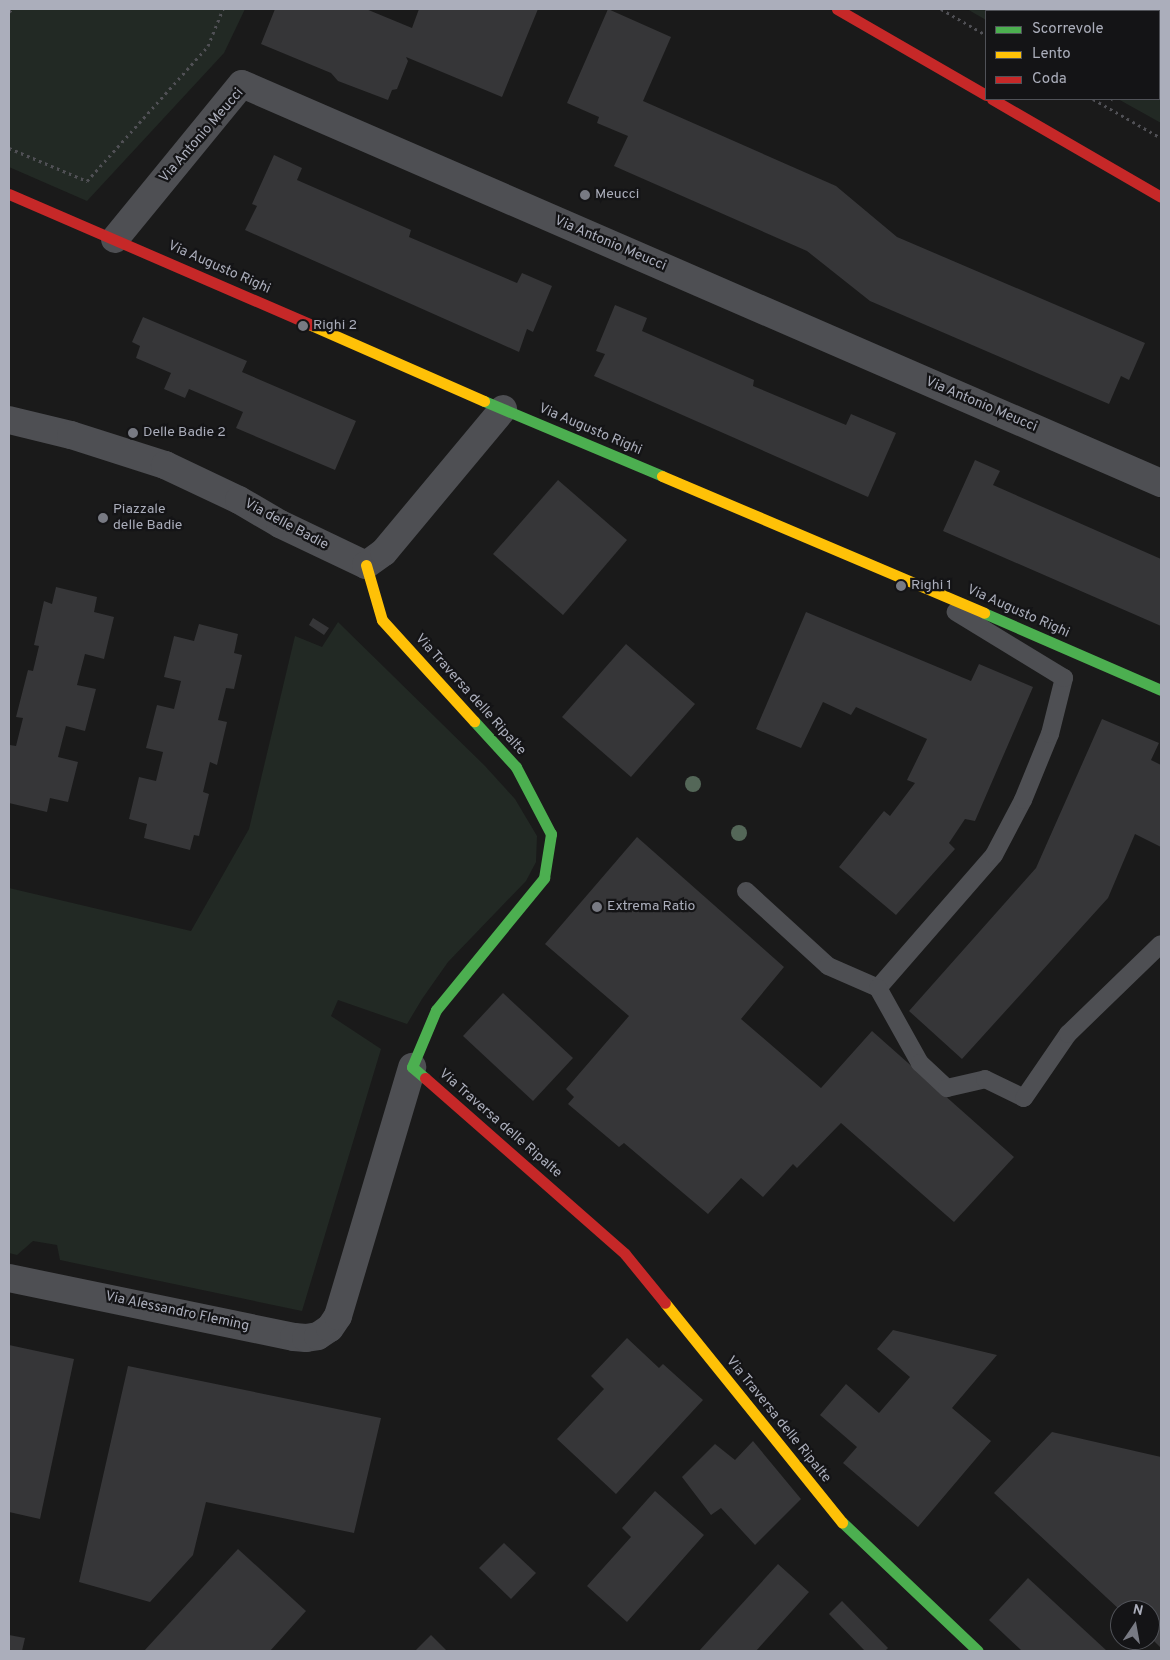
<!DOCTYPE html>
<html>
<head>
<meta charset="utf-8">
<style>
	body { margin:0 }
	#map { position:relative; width:1170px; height:1660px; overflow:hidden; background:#1a1a1a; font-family:Overpass,sans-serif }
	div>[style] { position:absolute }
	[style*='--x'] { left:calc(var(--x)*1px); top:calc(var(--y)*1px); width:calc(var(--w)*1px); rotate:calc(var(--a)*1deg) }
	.green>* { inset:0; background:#222924 }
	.building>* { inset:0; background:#363638 }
	.path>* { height:3px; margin-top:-1.5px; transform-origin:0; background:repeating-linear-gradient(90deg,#505055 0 2.5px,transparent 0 6.5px) }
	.lane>* { height:18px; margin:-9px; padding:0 9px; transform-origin:9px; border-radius:9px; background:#4e4f53 }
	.street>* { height:28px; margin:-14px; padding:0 14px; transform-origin:14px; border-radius:14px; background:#4e4f53 }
	.fast>* { height:11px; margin:-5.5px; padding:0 5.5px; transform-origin:5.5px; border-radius:5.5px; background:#4caf50 }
	.slow>* { height:11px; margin:-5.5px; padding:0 5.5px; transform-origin:5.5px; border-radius:5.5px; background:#ffc107 }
	.jam>* { height:11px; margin:-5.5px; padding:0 5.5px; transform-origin:5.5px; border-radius:5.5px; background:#c62828 }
	.trees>* { width:16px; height:16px; margin:-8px; border-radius:50%; background:#546758 }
	.dots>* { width:14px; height:14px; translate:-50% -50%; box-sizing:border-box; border:2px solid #141416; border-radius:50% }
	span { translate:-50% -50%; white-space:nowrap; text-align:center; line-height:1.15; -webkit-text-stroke:4.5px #141416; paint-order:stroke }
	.street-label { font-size:14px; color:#abaebb }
	.poi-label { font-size:14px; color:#abaebb }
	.left { translate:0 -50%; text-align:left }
	.frame { position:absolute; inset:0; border:10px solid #abaebb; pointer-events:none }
	.legend { position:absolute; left:985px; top:10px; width:175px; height:90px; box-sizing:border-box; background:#141416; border:1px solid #505258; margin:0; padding:6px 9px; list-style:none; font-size:15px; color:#abaebb }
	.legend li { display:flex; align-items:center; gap:10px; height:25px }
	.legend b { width:25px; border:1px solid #505258 }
	.north { position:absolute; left:1110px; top:1600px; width:50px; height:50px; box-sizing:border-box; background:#141416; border:1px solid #505258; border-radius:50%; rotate:12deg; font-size:14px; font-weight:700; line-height:20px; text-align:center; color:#abaebb }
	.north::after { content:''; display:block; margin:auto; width:18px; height:22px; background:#787a83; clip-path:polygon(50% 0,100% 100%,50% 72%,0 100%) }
</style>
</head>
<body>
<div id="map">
	<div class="green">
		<div style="clip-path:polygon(9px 9px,245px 9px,224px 53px,87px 201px,9px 167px)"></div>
		<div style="clip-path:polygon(967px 9px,1161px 9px,1161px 123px,1118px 99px,1159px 99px,1159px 11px,986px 11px,986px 20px)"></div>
		<div style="clip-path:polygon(338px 622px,485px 766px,515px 799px,537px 836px,536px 862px,526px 881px,448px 962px,422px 999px,407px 1024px,338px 1000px,331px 1016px,381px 1049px,302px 1311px,60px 1260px,57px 1245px,33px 1241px,17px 1255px,9px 1253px,9px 888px,191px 931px,249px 829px,295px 636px,322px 647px)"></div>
	</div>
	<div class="building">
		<div style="clip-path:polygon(275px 9px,366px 9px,412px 28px,419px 9px,538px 9px,502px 97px,406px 57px,408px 61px,397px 89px,392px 90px,388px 100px,338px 81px,331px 73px,261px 44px)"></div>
		<div style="clip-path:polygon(608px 9px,671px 37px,643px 101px,836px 186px,897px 237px,1145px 343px,1129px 380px,1121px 376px,1109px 404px,870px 301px,807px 251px,614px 166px,628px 136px,597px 123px,599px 117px,567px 103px)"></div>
		<div style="clip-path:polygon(274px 155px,302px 168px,297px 180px,411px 230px,409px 237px,517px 283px,522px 273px,552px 286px,533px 332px,527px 329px,519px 352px,245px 230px,257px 206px,252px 204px)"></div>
		<div style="clip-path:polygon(615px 305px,647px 318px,642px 331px,754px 380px,753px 386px,846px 425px,851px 414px,896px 433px,868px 497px,594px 376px,605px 354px,596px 351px)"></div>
		<div style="clip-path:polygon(143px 317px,247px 361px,242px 372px,356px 421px,335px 470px,236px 428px,243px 412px,189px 389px,185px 398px,164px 389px,171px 373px,136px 358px,140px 346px,132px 342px)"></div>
		<div style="clip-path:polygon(975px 460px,1000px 471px,993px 485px,1161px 559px,1161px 626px,943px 531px)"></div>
		<div style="clip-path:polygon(558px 480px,627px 540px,563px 615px,493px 554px)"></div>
		<div style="clip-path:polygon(56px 587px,97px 597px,94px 612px,114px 617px,104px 659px,85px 654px,77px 685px,96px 689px,85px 731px,66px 726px,58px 757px,78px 762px,68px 802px,50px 798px,47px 812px,9px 803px,9px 748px,10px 745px,16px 746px,23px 718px,16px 717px,28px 670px,33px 671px,39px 646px,34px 645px,44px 601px,52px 604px)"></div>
		<div style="clip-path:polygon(806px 612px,971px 681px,979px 664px,1033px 687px,975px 821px,965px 819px,949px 843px,955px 849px,896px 915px,839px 867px,884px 811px,890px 816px,915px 783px,907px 780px,927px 739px,856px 707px,851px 715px,823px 702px,801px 748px,756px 729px)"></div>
		<div style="clip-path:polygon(313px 618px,329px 628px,324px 635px,309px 625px)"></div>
		<div style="clip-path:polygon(199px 624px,238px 634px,234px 653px,242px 655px,234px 689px,226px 688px,218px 720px,227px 722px,217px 765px,210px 762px,203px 792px,209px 794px,199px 836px,194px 835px,190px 850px,144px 838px,147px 824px,129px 819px,139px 777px,156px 781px,163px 752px,146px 748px,157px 705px,174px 709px,181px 681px,164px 677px,174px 636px,194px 641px)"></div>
		<div style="clip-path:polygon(626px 644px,695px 704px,631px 777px,562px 717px)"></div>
		<div style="clip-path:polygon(1102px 719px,1159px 743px,1151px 760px,1161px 765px,1161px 847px,1135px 834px,1108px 898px,962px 1059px,909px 1011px,1036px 868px)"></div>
		<div style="clip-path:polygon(637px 837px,784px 967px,741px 1019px,821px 1088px,872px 1031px,1014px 1157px,954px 1222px,841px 1123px,797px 1168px,793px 1164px,763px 1197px,741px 1178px,708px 1214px,624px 1143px,619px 1147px,568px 1104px,574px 1097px,566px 1089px,629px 1016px,545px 944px)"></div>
		<div style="clip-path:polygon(503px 993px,573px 1058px,533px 1101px,463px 1036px)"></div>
		<div style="clip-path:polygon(893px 1330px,997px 1355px,952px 1408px,991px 1441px,918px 1527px,843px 1463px,857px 1447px,820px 1415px,846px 1384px,879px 1413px,910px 1377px,877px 1349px)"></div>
		<div style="clip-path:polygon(627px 1338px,659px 1368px,663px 1364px,703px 1400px,616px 1494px,557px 1439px,604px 1389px,591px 1376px)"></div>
		<div style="clip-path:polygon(9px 1345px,74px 1359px,40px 1519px,9px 1512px)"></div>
		<div style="clip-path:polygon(128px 1366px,381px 1418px,354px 1533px,206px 1502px,193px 1555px,150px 1602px,79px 1582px)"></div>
		<div style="clip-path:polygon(1052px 1432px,1161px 1457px,1161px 1648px,1150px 1637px,1150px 1610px,1120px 1610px,994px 1493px)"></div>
		<div style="clip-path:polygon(753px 1441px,801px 1499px,755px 1545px,721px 1508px,711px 1515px,682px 1477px,715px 1444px,735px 1460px)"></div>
		<div style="clip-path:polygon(655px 1491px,704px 1535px,627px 1622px,587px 1586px,631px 1537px,622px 1528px)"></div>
		<div style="clip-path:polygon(504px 1543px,536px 1573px,511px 1599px,479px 1568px)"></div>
		<div style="clip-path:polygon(238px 1549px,306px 1611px,270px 1651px,144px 1651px)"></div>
		<div style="clip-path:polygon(778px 1564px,809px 1592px,756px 1651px,699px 1651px)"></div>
		<div style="clip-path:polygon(1028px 1578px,1107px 1651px,1022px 1651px,989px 1620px)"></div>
		<div style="clip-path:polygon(842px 1601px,888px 1648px,885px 1651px,865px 1651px,829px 1614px)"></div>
		<div style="clip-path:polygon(9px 1635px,25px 1638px,22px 1651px,9px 1651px)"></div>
		<div style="clip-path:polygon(431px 1635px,447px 1651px,415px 1651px)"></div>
	</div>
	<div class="path">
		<div style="--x:941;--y:9;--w:52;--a:30"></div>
		<div style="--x:1092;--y:9;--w:2;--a:63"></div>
		<div style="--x:1157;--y:11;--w:3;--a:-45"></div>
		<div style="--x:9;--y:12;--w:4;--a:-45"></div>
		<div style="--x:1093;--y:99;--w:78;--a:29.8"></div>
		<div style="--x:1111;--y:100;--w:1;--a:-45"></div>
		<div style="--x:9;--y:148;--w:85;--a:22.9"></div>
		<div style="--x:87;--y:181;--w:181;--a:-48.1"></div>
		<div style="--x:208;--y:46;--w:40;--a:-68"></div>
	</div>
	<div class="lane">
		<div style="--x:746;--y:891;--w:111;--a:42.4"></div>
		<div style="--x:828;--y:966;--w:55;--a:23.7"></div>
		<div style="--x:878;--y:988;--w:176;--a:-48.9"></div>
		<div style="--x:994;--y:855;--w:62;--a:-62.2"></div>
		<div style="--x:1023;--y:800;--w:71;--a:-67.8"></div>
		<div style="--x:1050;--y:734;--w:58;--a:-76"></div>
		<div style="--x:1064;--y:678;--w:127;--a:-148.6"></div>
		<div style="--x:878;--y:988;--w:86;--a:60.8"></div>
		<div style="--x:920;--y:1063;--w:37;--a:43"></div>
		<div style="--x:947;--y:1088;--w:39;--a:-13"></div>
		<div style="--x:985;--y:1079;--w:43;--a:26"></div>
		<div style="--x:1024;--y:1098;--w:78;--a:-55.5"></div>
		<div style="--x:1068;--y:1034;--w:129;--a:-44.1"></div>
	</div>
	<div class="street">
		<div style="--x:115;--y:239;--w:200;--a:-50.7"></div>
		<div style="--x:242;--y:84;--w:1002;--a:23.47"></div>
		<div style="--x:9;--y:420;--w:64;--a:13.6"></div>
		<div style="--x:71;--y:435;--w:99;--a:17.7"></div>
		<div style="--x:165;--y:465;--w:82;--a:25.3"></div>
		<div style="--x:239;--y:500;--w:48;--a:30.3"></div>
		<div style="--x:280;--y:524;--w:95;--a:25.5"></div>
		<div style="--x:366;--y:565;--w:22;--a:-36"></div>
		<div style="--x:384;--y:552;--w:186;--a:-50.2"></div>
		<div style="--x:9;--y:1278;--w:291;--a:11.7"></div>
		<div style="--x:294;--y:1337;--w:12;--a:5"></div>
		<div style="--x:306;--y:1338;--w:12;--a:-9"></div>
		<div style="--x:318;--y:1336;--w:14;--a:-34"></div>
		<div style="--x:330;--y:1328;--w:14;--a:-56"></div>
		<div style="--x:338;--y:1316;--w:260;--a:-73.4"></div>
	</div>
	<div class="fast">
		<div style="--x:484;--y:401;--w:193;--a:22.8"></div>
		<div style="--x:984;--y:613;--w:193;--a:23.5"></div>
		<div style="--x:425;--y:1078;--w:17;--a:-140"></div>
		<div style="--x:412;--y:1067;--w:62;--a:-67.2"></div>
		<div style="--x:436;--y:1010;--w:171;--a:-50.7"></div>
		<div style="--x:544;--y:878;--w:45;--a:-81"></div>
		<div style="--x:551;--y:834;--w:76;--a:-117.6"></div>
		<div style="--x:516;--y:767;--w:62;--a:-132.4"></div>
		<div style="--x:842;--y:1522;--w:187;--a:43.5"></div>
	</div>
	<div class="slow">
		<div style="--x:311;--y:325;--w:189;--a:23.7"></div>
		<div style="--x:662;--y:476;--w:350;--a:23"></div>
		<div style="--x:366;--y:565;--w:57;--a:73.8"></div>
		<div style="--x:382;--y:620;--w:137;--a:47.7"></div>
		<div style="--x:665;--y:1303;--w:282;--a:51.1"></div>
	</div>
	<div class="jam">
		<div style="--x:837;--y:9;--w:172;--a:30"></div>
		<div style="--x:992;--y:99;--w:195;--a:30.1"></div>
		<div style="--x:9;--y:194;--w:329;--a:23.4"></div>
		<div style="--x:425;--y:1078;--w:266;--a:41.3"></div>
		<div style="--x:625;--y:1254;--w:63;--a:50.8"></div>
	</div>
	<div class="trees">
		<div style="left:693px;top:784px"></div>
		<div style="left:739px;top:833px"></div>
	</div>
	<div class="dots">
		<div style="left:585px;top:195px;background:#787a83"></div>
		<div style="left:303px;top:326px;background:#787a83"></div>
		<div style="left:133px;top:433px;background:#787a83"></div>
		<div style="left:103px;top:518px;background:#787a83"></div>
		<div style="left:901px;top:586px;background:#787a83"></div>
		<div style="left:597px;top:907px;background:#787a83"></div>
	</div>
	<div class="street-label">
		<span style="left:202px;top:136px;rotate:-49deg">Via Antonio Meucci</span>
		<span style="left:610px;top:244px;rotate:23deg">Via Antonio Meucci</span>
		<span style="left:219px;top:268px;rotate:24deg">Via Augusto Righi</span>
		<span style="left:981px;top:405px;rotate:23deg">Via Antonio Meucci</span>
		<span style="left:590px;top:430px;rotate:23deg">Via Augusto Righi</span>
		<span style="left:286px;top:525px;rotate:28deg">Via delle Badie</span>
		<span style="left:1018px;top:612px;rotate:24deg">Via Augusto Righi</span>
		<span style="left:470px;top:695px;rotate:48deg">Via Traversa delle Ripalte</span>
		<span style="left:500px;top:1124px;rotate:41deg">Via Traversa delle Ripalte</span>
		<span style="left:177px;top:1312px;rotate:12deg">Via Alessandro Fleming</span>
		<span style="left:778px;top:1420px;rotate:51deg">Via Traversa delle Ripalte</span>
	</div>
	<div class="poi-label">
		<span class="left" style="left:595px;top:195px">Meucci</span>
		<span class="left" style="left:313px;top:326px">Righi 2</span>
		<span class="left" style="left:143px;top:433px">Delle Badie 2</span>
		<span class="left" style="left:113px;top:518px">Piazzale<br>delle Badie</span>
		<span class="left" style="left:911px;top:586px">Righi 1</span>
		<span class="left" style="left:607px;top:907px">Extrema Ratio</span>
	</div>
	<div class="frame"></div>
	<ul class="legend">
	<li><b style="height:6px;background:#4caf50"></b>Scorrevole</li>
	<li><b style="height:6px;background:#ffc107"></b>Lento</li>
	<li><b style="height:6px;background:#c62828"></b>Coda</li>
	</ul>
	<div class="north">N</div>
</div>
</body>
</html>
